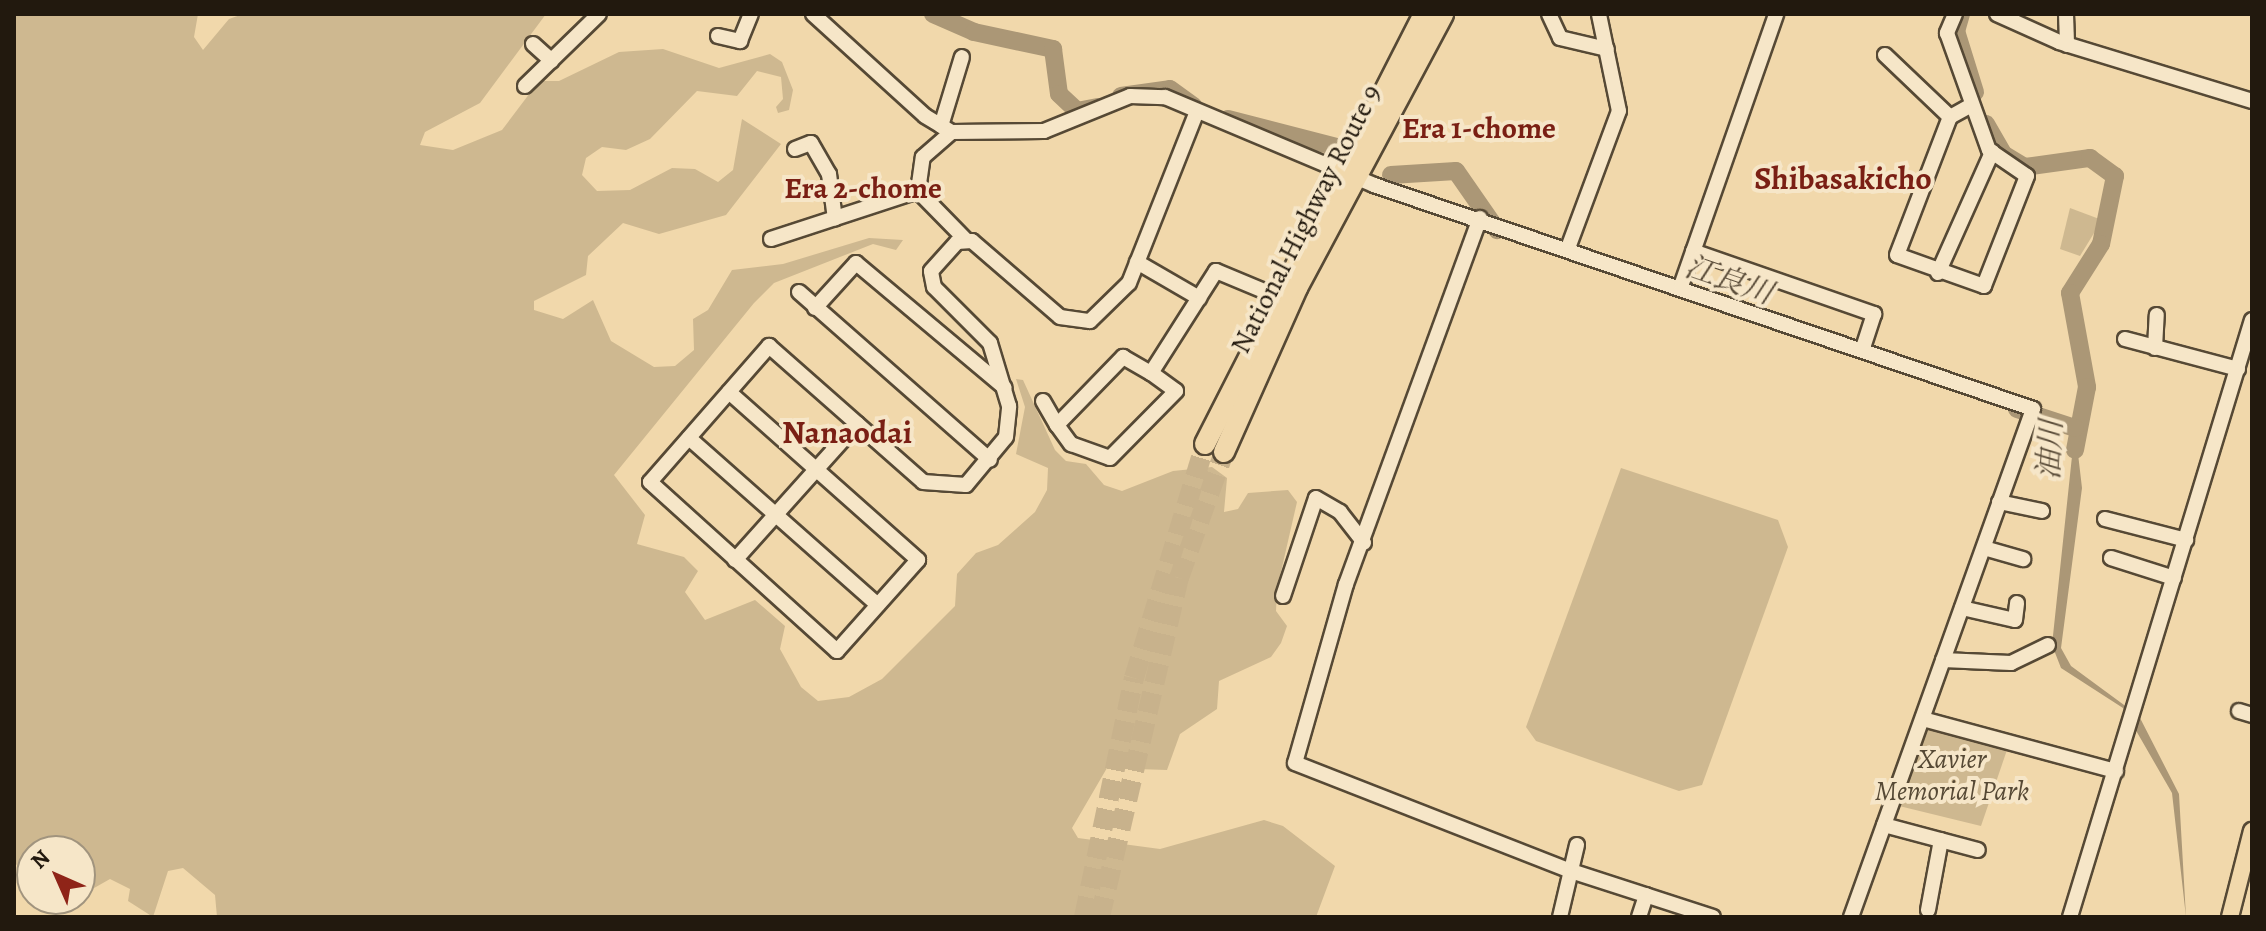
<!DOCTYPE html>
<html>
<head>
<meta charset="utf-8">
<style>
	body { margin:0 }
	#map { position:relative; width:2266px; height:931px; overflow:hidden; background:#f1d8ab; font-family:Alegreya,"Noto Serif JP",serif }
	div>[style] { position:absolute }
	[style*='--x'] { left:calc(var(--x)*1px); top:calc(var(--y)*1px); width:calc(var(--w)*1px); rotate:calc(var(--a)*1deg) }
	.green>* { inset:0; background:#ceb890 }
	.water>* { inset:0; background:#ab9776 }
	.river>* { height:18px; margin:-9px; padding:0 9px; transform-origin:9px; border-radius:9px; background:#ab9776 }
	.highway-tunnel>* { height:20px; margin-top:-10px; transform-origin:0; background:repeating-linear-gradient(90deg,#c8b28c 0 20px,transparent 0 30px) }
	.roads { filter:drop-shadow(2px 0 #564935) drop-shadow(-2px 0 #564935) drop-shadow(0 2px #564935) drop-shadow(0 -2px #564935) }
	.minor>* { height:14px; margin:-7px; padding:0 7px; transform-origin:7px; border-radius:7px; background:#f6e6c8 }
	.major>* { height:16px; margin:-8px; padding:0 8px; transform-origin:8px; border-radius:8px; background:#f1d8ab }
	.highway>* { height:20px; margin:-10px; padding:0 10px; transform-origin:10px; border-radius:10px; background:#f1d8ab }
	span { translate:-50% -50%; white-space:nowrap; text-align:center; line-height:1.15; -webkit-text-stroke:8px #f6e6c8; paint-order:stroke }
	.street-label { font-size:28px; color:#22190e }
	.park-label { font-size:28px; color:#564935; font-style:italic }
	.neighbourhood-label { font-size:30px; color:#7a1f14; font-weight:700 }
	.water-label { font-size:30px; color:#594b38; font-style:italic }
	.quarter-label { font-size:32px; color:#7a1f14; font-weight:700 }
	.frame { position:absolute; inset:0; border:16px solid #22190e; pointer-events:none }
	.north { position:absolute; left:16px; top:835px; width:80px; height:80px; box-sizing:border-box; background:#f6e6c8; border:2px solid #a1947e; border-radius:50%; rotate:315deg; font-size:22px; font-weight:700; line-height:32px; text-align:center; color:#22190e }
	.north::after { content:''; display:block; margin:auto; width:28px; height:36px; background:#8f2418; clip-path:polygon(50% 0,100% 100%,50% 72%,0 100%) }
</style>
</head>
<body>
<div id="map">
	<div class="green">
		<div style="clip-path:polygon(14px 14px,198px 14px,194px 37px,203px 50px,229px 19px,243px 14px,546px 14px,480px 103px,425px 132px,420px 145px,453px 150px,502px 130px,539px 81px,559px 81px,619px 52px,663px 49px,719px 68px,770px 54px,782px 62px,793px 90px,789px 110px,778px 113px,776px 107px,783px 99px,781px 77px,757px 71px,737px 96px,697px 91px,650px 139px,626px 150px,602px 147px,586px 158px,582px 175px,597px 191px,630px 190px,672px 168px,695px 169px,718px 182px,733px 170px,742px 119px,781px 144px,726px 215px,659px 234px,623px 223px,588px 256px,586px 275px,534px 301px,534px 310px,563px 319px,593px 300px,611px 341px,654px 367px,675px 366px,694px 350px,693px 319px,708px 310px,732px 270px,783px 264px,869px 238px,903px 240px,896px 250px,873px 244px,774px 283px,754px 303px,614px 475px,645px 515px,637px 544px,684px 557px,698px 571px,685px 592px,705px 620px,755px 600px,785px 626px,780px 649px,801px 687px,818px 701px,849px 697px,882px 679px,955px 606px,957px 574px,976px 553px,998px 545px,1035px 512px,1047px 490px,1048px 468px,1016px 454px,1025px 407px,1016px 379px,1023px 380px,1055px 450px,1066px 461px,1086px 464px,1104px 485px,1122px 491px,1173px 471px,1212px 467px,1227px 478px,1224px 512px,1238px 509px,1248px 493px,1288px 490px,1297px 502px,1277px 589px,1276px 611px,1287px 626px,1281px 643px,1271px 657px,1219px 681px,1217px 709px,1180px 734px,1167px 770px,1107px 768px,1072px 828px,1078px 838px,1160px 849px,1264px 820px,1283px 826px,1335px 866px,1316px 917px,217px 917px,215px 895px,183px 868px,168px 871px,153px 917px,128px 901px,130px 889px,110px 879px,80px 896px,80px 851px,32px 851px,26px 879px,14px 861px)"></div>
		<div style="clip-path:polygon(2070px 208px,2102px 220px,2080px 256px,2060px 249px)"></div>
		<div style="clip-path:polygon(1621px 468px,1778px 520px,1788px 547px,1702px 785px,1679px 791px,1536px 741px,1526px 727px)"></div>
		<div style="clip-path:polygon(1924px 722px,2008px 747px,1981px 826px,1895px 805px)"></div>
	</div>
	<div class="water">
		<div style="clip-path:polygon(2075px 428px,2082px 488px,2061px 648px,2071px 666px,2139px 716px,2179px 794px,2186px 917px,2172px 793px,2123px 708px,2061px 668px,2052px 645px)"></div>
	</div>
	<div class="river">
		<div style="--x:933;--y:14;--w:45;--a:23.7"></div>
		<div style="--x:974;--y:32;--w:81;--a:12.1"></div>
		<div style="--x:1053;--y:49;--w:45;--a:82.4"></div>
		<div style="--x:1059;--y:94;--w:25;--a:43"></div>
		<div style="--x:1077;--y:111;--w:21;--a:-11"></div>
		<div style="--x:1961;--y:14;--w:18;--a:106"></div>
		<div style="--x:1956;--y:31;--w:64;--a:72.7"></div>
		<div style="--x:1121;--y:96;--w:49;--a:-8.1"></div>
		<div style="--x:1170;--y:89;--w:29;--a:36"></div>
		<div style="--x:1228;--y:119;--w:113;--a:14.4"></div>
		<div style="--x:1986;--y:124;--w:34;--a:60"></div>
		<div style="--x:2003;--y:154;--w:26;--a:31"></div>
		<div style="--x:2025;--y:167;--w:66;--a:-7.9"></div>
		<div style="--x:2090;--y:158;--w:31;--a:36"></div>
		<div style="--x:2115;--y:176;--w:69;--a:101.6"></div>
		<div style="--x:2101;--y:244;--w:58;--a:122.3"></div>
		<div style="--x:2070;--y:293;--w:96;--a:79.7"></div>
		<div style="--x:2087;--y:387;--w:64;--a:100.8"></div>
		<div style="--x:1391;--y:175;--w:65;--a:-3.5"></div>
		<div style="--x:1456;--y:171;--w:72;--a:55.2"></div>
		<div style="--x:2017;--y:409;--w:61;--a:18.1"></div>
	</div>
	<div class="highway-tunnel">
		<div style="--x:1084;--y:917;--w:244;--a:-78.2"></div>
		<div style="--x:1134;--y:678;--w:245;--a:-73.1"></div>
		<div style="--x:1100;--y:917;--w:348;--a:-76.9"></div>
		<div style="--x:1179;--y:578;--w:134;--a:-70.3"></div>
	</div>
	<div class="roads">
		<div class="minor">
			<div style="--x:813;--y:14;--w:151;--a:42.3"></div>
			<div style="--x:925;--y:116;--w:31;--a:31"></div>
			<div style="--x:952;--y:132;--w:92;--a:-0.6"></div>
			<div style="--x:1044;--y:131;--w:93;--a:-22.1"></div>
			<div style="--x:1130;--y:96;--w:35;--a:2"></div>
			<div style="--x:1165;--y:97;--w:227;--a:22.8"></div>
			<div style="--x:1374;--y:185;--w:696;--a:18.77"></div>
			<div style="--x:2033;--y:409;--w:540;--a:109.71"></div>
			<div style="--x:1549;--y:14;--w:26;--a:65"></div>
			<div style="--x:1560;--y:38;--w:48;--a:13.2"></div>
			<div style="--x:1955;--y:14;--w:21;--a:113"></div>
			<div style="--x:1947;--y:33;--w:124;--a:70.3"></div>
			<div style="--x:1989;--y:150;--w:46;--a:34.4"></div>
			<div style="--x:2027;--y:176;--w:118;--a:111.4"></div>
			<div style="--x:1984;--y:286;--w:92;--a:-160.4"></div>
			<div style="--x:1897;--y:255;--w:148;--a:-69"></div>
			<div style="--x:1950;--y:117;--w:25;--a:-29"></div>
			<div style="--x:1997;--y:14;--w:68;--a:24.3"></div>
			<div style="--x:2059;--y:42;--w:202;--a:17"></div>
			<div style="--x:2066;--y:14;--w:31;--a:88"></div>
			<div style="--x:718;--y:36;--w:23;--a:13"></div>
			<div style="--x:740;--y:41;--w:29;--a:-68"></div>
			<div style="--x:533;--y:44;--w:25;--a:42"></div>
			<div style="--x:1885;--y:55;--w:90;--a:43.6"></div>
			<div style="--x:525;--y:86;--w:103;--a:-44.2"></div>
			<div style="--x:941;--y:126;--w:72;--a:-73.1"></div>
			<div style="--x:795;--y:149;--w:17;--a:-21"></div>
			<div style="--x:811;--y:143;--w:36;--a:60"></div>
			<div style="--x:829;--y:174;--w:45;--a:82.4"></div>
			<div style="--x:918;--y:191;--w:67;--a:45.6"></div>
			<div style="--x:1480;--y:218;--w:390;--a:110.1"></div>
			<div style="--x:1346;--y:584;--w:186;--a:105.9"></div>
			<div style="--x:1295;--y:763;--w:296;--a:21.4"></div>
			<div style="--x:1571;--y:871;--w:149;--a:17.9"></div>
			<div style="--x:771;--y:239;--w:155;--a:-18.1"></div>
			<div style="--x:918;--y:191;--w:34;--a:-82"></div>
			<div style="--x:923;--y:157;--w:38;--a:-41"></div>
			<div style="--x:1568;--y:248;--w:146;--a:-69.6"></div>
			<div style="--x:1619;--y:111;--w:99;--a:-101.7"></div>
			<div style="--x:1693;--y:251;--w:192;--a:19.2"></div>
			<div style="--x:1874;--y:314;--w:38;--a:108"></div>
			<div style="--x:1137;--y:262;--w:72;--a:30.1"></div>
			<div style="--x:1938;--y:273;--w:133;--a:-65.9"></div>
			<div style="--x:1681;--y:286;--w:288;--a:-70.7"></div>
			<div style="--x:799;--y:292;--w:254;--a:41.3"></div>
			<div style="--x:815;--y:308;--w:61;--a:-47.7"></div>
			<div style="--x:856;--y:263;--w:194;--a:40"></div>
			<div style="--x:2125;--y:339;--w:117;--a:14.9"></div>
			<div style="--x:2155;--y:348;--w:33;--a:-87"></div>
			<div style="--x:729;--y:392;--w:253;--a:41.6"></div>
			<div style="--x:918;--y:560;--w:122;--a:131.7"></div>
			<div style="--x:837;--y:651;--w:252;--a:-137.9"></div>
			<div style="--x:650;--y:482;--w:181;--a:-48.8"></div>
			<div style="--x:769;--y:346;--w:205;--a:41.4"></div>
			<div style="--x:923;--y:482;--w:43;--a:4"></div>
			<div style="--x:966;--y:485;--w:62;--a:-50.2"></div>
			<div style="--x:1006;--y:437;--w:31;--a:-84"></div>
			<div style="--x:1009;--y:406;--w:66;--a:-106.8"></div>
			<div style="--x:990;--y:343;--w:79;--a:-135"></div>
			<div style="--x:934;--y:287;--w:16;--a:-101"></div>
			<div style="--x:931;--y:271;--w:39;--a:-48"></div>
			<div style="--x:957;--y:242;--w:15;--a:-4"></div>
			<div style="--x:972;--y:241;--w:116;--a:40.8"></div>
			<div style="--x:1060;--y:317;--w:30;--a:8"></div>
			<div style="--x:1090;--y:321;--w:54;--a:-44.3"></div>
			<div style="--x:1129;--y:283;--w:182;--a:-68.4"></div>
			<div style="--x:1043;--y:401;--w:28;--a:60"></div>
			<div style="--x:1057;--y:425;--w:95;--a:-45.9"></div>
			<div style="--x:1123;--y:357;--w:32;--a:30"></div>
			<div style="--x:1057;--y:425;--w:24;--a:54"></div>
			<div style="--x:1071;--y:444;--w:41;--a:19.7"></div>
			<div style="--x:1110;--y:458;--w:94;--a:-45.4"></div>
			<div style="--x:1176;--y:391;--w:31;--a:-144"></div>
			<div style="--x:1151;--y:373;--w:121;--a:-57.5"></div>
			<div style="--x:1216;--y:271;--w:65;--a:22.6"></div>
			<div style="--x:689;--y:438;--w:252;--a:41.5"></div>
			<div style="--x:1999;--y:502;--w:44;--a:11.8"></div>
			<div style="--x:2105;--y:519;--w:84;--a:14.5"></div>
			<div style="--x:1984;--y:548;--w:41;--a:15.8"></div>
			<div style="--x:2111;--y:558;--w:66;--a:17.6"></div>
			<div style="--x:735;--y:560;--w:183;--a:-48.1"></div>
			<div style="--x:1283;--y:596;--w:103;--a:-71.4"></div>
			<div style="--x:1316;--y:498;--w:28;--a:30"></div>
			<div style="--x:1340;--y:512;--w:39;--a:52"></div>
			<div style="--x:1962;--y:608;--w:54;--a:12.8"></div>
			<div style="--x:2015;--y:620;--w:17;--a:-83"></div>
			<div style="--x:1943;--y:660;--w:68;--a:2.5"></div>
			<div style="--x:2011;--y:663;--w:41;--a:-25.9"></div>
			<div style="--x:2239;--y:711;--w:14;--a:17"></div>
			<div style="--x:1923;--y:719;--w:200;--a:15.1"></div>
			<div style="--x:1884;--y:825;--w:97;--a:14.9"></div>
			<div style="--x:1928;--y:910;--w:71;--a:-79.5"></div>
			<div style="--x:1560;--y:917;--w:74;--a:-76.7"></div>
			<div style="--x:1639;--y:917;--w:23;--a:-72"></div>
			<div style="--x:2070;--y:917;--w:624;--a:-73.05"></div>
		</div>
		<div class="major">
			<div style="--x:2230;--y:917;--w:89;--a:-75.7"></div>
		</div>
		<div class="highway">
			<div style="--x:1205;--y:444;--w:483;--a:-63"></div>
			<div style="--x:1224;--y:452;--w:180;--a:-66"></div>
			<div style="--x:1297;--y:288;--w:310;--a:-61.9"></div>
		</div>
	</div>
	<div class="street-label">
		<span style="left:1306px;top:219px;rotate:-63deg">National Highway Route 9</span>
	</div>
	<div class="park-label">
		<span style="left:1952px;top:775px">Xavier<br>Memorial Park</span>
	</div>
	<div class="neighbourhood-label">
		<span style="left:1479px;top:128px">Era 1-chome</span>
		<span style="left:863px;top:188px">Era 2-chome</span>
	</div>
	<div class="water-label">
		<span style="left:1729px;top:280px;rotate:19deg">江良川</span>
		<span style="left:2050px;top:450px;rotate:-87deg">油川</span>
	</div>
	<div class="quarter-label">
		<span style="left:1843px;top:178px">Shibasakicho</span>
		<span style="left:847px;top:432px">Nanaodai</span>
	</div>
	<div class="frame"></div>
	<div class="north">N</div>
</div>
</body>
</html>
